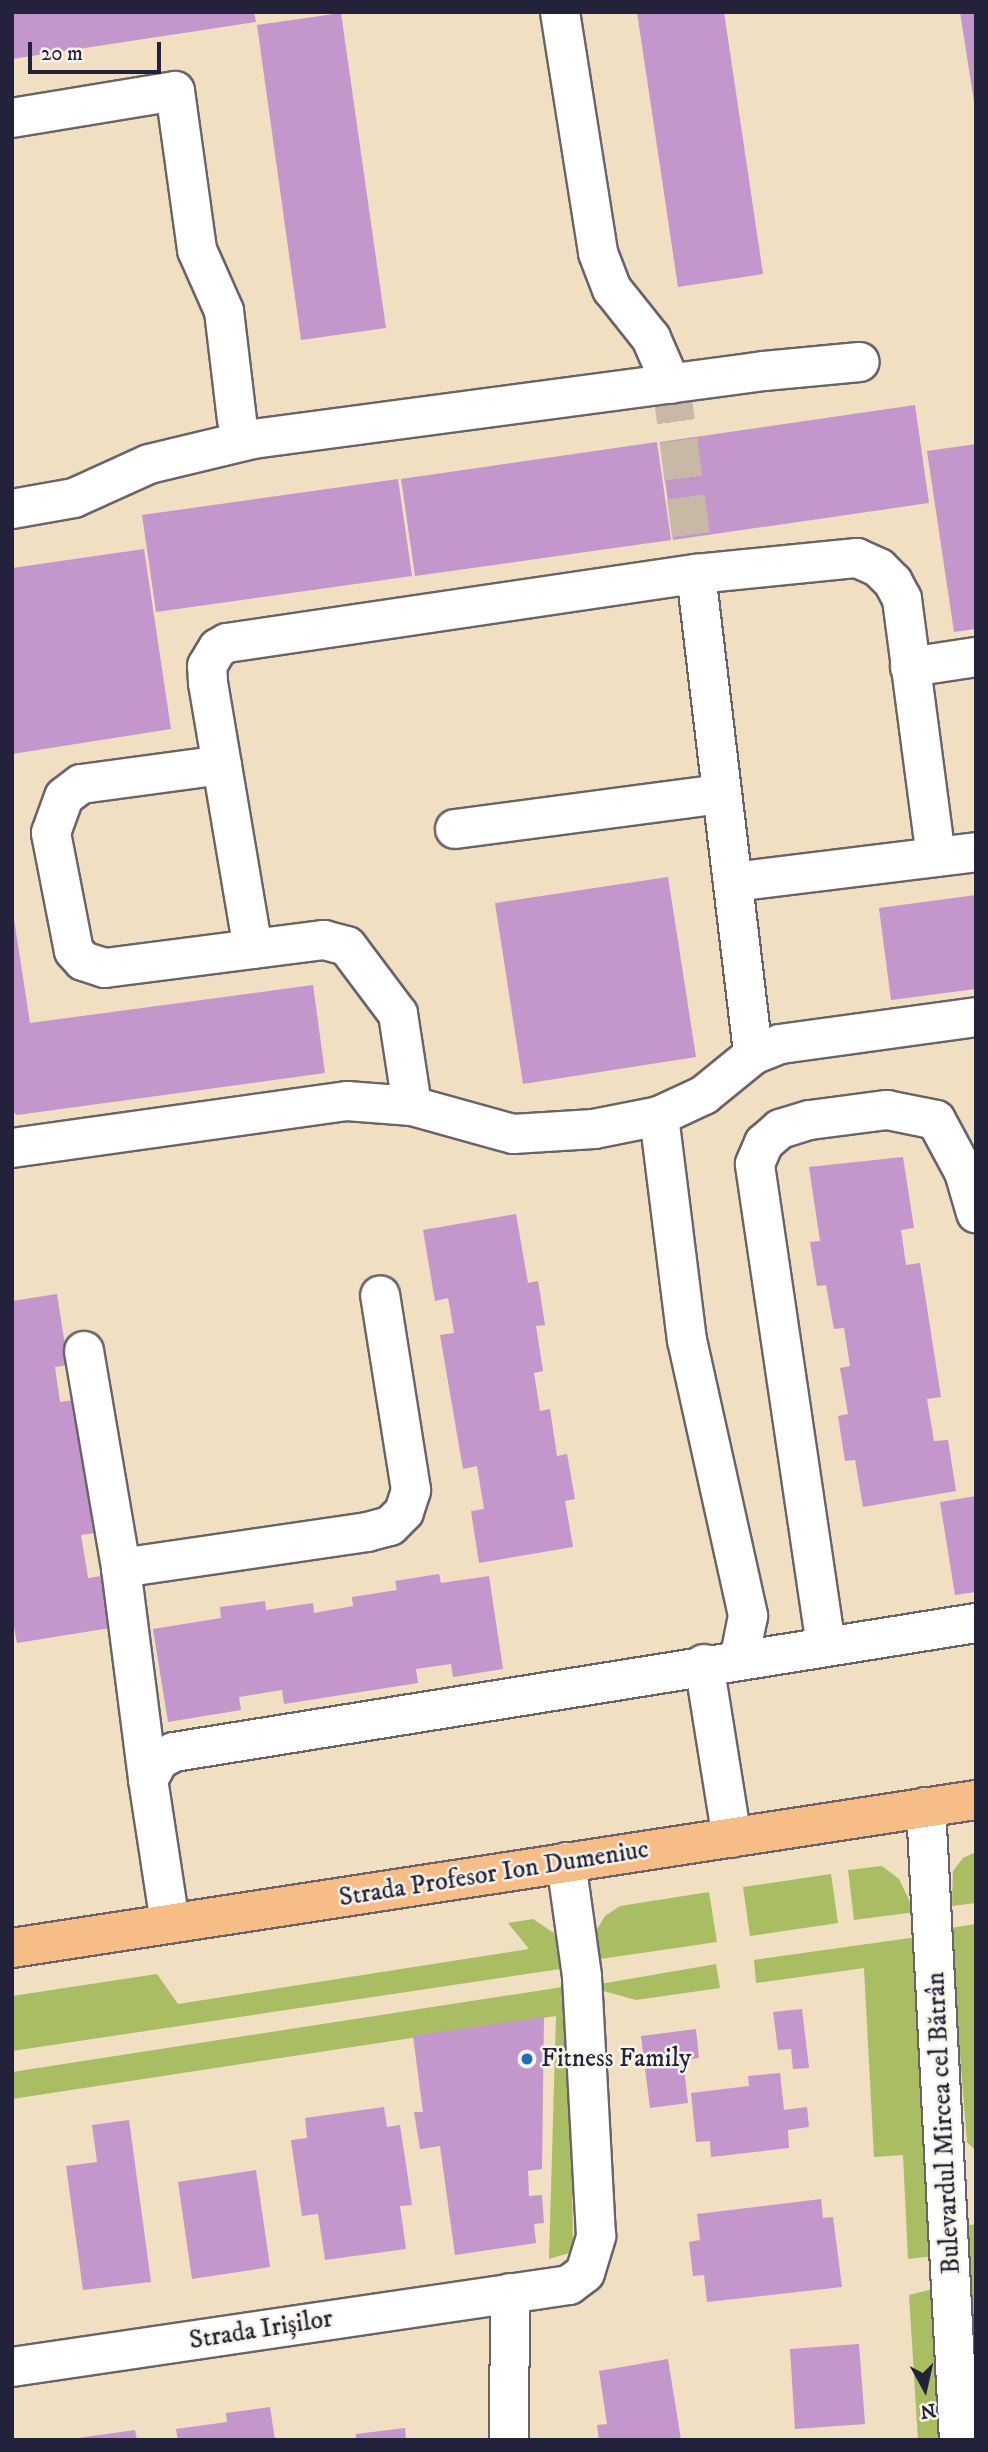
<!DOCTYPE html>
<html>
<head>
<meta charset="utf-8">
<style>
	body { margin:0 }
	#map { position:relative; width:988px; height:2452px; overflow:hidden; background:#f0dfc1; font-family:"IM FELL DW Pica",serif }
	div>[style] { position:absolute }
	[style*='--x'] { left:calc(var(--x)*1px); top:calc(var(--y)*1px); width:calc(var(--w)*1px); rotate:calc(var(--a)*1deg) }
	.green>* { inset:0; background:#a9bd62 }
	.building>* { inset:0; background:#c396cc }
	.minor-tunnel>* { height:38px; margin-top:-19px; transform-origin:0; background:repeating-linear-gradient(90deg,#c7b9a6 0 38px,transparent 0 57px) }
	.roads { filter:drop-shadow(2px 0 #6a646a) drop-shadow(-2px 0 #6a646a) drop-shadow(0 2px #6a646a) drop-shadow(0 -2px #6a646a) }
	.minor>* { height:38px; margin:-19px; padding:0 19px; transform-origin:19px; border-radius:19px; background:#fff }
	.major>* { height:38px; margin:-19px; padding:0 19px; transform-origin:19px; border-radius:19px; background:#f6be86 }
	.dots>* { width:19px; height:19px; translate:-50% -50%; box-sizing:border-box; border:4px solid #f7f3e8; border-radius:50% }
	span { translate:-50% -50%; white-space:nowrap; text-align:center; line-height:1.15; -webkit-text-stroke:5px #f7f3e8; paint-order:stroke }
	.street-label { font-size:26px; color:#22223b }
	.poi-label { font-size:26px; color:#22223b }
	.left { translate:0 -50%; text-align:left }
	.frame { position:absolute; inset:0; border:14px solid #22223b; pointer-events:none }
	.north { position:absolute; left:890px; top:2354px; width:70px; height:70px; -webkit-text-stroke:5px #f7f3e8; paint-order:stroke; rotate:172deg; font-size:19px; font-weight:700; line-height:28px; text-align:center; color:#22223b }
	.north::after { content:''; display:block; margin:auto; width:24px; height:32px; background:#22223b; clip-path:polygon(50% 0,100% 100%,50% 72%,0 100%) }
	.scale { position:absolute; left:28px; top:42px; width:133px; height:32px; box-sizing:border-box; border:4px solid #22223b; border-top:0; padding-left:9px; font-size:21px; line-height:24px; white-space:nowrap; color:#22223b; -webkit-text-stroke:5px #f7f3e8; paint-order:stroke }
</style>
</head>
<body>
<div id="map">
	<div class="green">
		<div style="clip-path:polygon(976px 1852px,976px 1903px,952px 1906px,953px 1871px,963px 1858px)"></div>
		<div style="clip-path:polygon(882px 1866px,899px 1879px,915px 1912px,854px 1920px,848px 1870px)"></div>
		<div style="clip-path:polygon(831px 1874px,838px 1923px,750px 1936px,743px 1887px)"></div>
		<div style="clip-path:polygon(709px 1892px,717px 1942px,600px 1959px,596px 1931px,605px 1916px,620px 1906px)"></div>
		<div style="clip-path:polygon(533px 1919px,554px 1933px,567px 1968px,12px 2051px,12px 1996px,157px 1974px,178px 2004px,529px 1949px,508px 1923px)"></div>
		<div style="clip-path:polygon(976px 1924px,976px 2151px,967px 2142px,950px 1928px)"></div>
		<div style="clip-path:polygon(917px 1937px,934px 2256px,908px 2259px,903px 2155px,874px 2157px,864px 1968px,756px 1983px,754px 1960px)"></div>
		<div style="clip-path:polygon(716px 1964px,720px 1988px,636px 2000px,600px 1990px,600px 1984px)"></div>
		<div style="clip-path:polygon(569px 1986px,573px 2245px,569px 2253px,549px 2259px,556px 2016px,12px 2099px,12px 2072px)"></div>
		<div style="clip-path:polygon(976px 2224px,976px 2440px,959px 2227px)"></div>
		<div style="clip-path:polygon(933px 2289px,940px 2440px,918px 2440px,909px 2295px)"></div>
	</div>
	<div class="building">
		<div style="clip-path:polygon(12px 12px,254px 12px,256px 22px,12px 59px)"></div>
		<div style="clip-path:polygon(637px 12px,724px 12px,763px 274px,678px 287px)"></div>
		<div style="clip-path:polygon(960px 12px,976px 12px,976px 102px,974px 102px)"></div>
		<div style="clip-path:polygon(341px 13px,386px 328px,301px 340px,257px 25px)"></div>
		<div style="clip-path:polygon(915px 405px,929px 503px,673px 540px,660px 442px)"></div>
		<div style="clip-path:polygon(657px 442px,671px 540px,415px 576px,401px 479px)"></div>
		<div style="clip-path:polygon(976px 444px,976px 629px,954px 632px,927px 451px)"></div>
		<div style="clip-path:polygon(398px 479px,412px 576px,156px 612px,142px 515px)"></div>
		<div style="clip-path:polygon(144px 549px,171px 729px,12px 754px,12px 568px)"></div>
		<div style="clip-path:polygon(668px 877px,696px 1057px,523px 1084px,495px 903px)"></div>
		<div style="clip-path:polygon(976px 895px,976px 989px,891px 1000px,879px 908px)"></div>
		<div style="clip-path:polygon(12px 906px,30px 1023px,313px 985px,325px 1073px,17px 1115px,12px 1111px)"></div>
		<div style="clip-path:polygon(903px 1157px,914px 1228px,901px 1230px,906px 1265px,920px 1263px,941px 1397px,927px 1399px,934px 1441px,948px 1440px,956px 1491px,863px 1507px,855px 1460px,845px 1461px,838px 1416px,848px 1414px,840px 1368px,850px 1366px,844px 1328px,834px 1329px,826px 1285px,817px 1286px,810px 1242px,820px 1241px,809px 1167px)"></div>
		<div style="clip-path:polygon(516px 1214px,528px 1283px,538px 1281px,545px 1325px,536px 1326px,543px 1371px,534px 1373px,540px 1411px,550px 1409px,557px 1456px,567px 1454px,575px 1499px,565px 1501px,573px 1547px,479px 1563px,471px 1511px,484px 1509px,477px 1466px,463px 1469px,440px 1335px,454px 1333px,451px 1314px,448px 1298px,435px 1301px,423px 1230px)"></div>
		<div style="clip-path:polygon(57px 1294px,68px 1365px,55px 1367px,60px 1402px,74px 1400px,95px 1533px,81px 1535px,88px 1578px,102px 1576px,110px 1628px,17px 1643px,12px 1616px,12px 1301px)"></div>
		<div style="clip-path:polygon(976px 1496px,976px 1592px,955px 1595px,940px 1502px)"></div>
		<div style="clip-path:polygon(439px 1574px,441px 1583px,489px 1576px,503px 1669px,453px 1677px,451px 1664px,416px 1669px,418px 1683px,284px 1704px,282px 1690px,239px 1697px,241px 1710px,168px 1722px,153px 1629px,221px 1618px,220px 1607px,265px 1601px,266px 1610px,313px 1603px,314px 1613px,353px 1606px,352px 1597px,397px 1590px,395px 1581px)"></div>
		<div style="clip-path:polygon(802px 2009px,809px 2068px,793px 2069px,791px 2049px,778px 2050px,773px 2012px)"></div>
		<div style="clip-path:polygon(544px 2017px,542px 2169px,528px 2171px,529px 2196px,542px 2195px,544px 2223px,534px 2224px,536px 2243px,455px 2255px,440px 2146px,420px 2149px,414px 2112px,423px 2112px,413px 2036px)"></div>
		<div style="clip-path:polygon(696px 2029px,699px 2058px,683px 2060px,688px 2103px,650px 2108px,641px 2036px)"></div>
		<div style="clip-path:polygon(780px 2073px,784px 2110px,807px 2107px,809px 2127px,788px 2130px,789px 2148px,711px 2157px,710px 2141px,696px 2142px,691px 2093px,749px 2086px,748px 2076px)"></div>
		<div style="clip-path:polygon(384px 2107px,387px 2127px,400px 2125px,412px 2205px,400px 2206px,406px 2249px,325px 2260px,318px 2214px,302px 2216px,291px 2140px,307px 2138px,305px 2118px)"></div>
		<div style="clip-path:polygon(129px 2120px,151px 2282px,83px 2290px,66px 2166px,97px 2162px,92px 2125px)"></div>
		<div style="clip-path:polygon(256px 2170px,270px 2267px,192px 2279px,178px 2182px)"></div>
		<div style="clip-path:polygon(821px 2199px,823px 2218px,833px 2217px,842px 2287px,707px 2302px,704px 2275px,693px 2276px,689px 2242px,700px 2240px,697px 2214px)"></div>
		<div style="clip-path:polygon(859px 2344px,865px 2424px,795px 2429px,790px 2349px)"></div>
		<div style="clip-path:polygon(668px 2359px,681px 2440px,599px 2440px,597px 2425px,607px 2424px,599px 2371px)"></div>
		<div style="clip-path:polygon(270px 2407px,275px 2440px,178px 2440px,176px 2429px,227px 2422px,226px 2413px)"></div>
		<div style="clip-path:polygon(405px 2428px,406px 2440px,356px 2440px,356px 2434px)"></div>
		<div style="clip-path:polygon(135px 2430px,137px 2440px,78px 2440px,78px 2438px)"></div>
	</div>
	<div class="minor-tunnel">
		<div style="--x:671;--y:384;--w:192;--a:82.5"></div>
	</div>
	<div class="roads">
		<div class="minor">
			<div style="--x:560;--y:12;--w:244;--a:81"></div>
			<div style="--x:598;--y:253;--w:39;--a:69"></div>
			<div style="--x:612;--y:289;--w:63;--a:51.5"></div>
			<div style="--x:651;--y:338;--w:50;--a:66.5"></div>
			<div style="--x:12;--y:118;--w:165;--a:-9.4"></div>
			<div style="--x:175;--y:91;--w:161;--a:82.1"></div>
			<div style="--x:197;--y:250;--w:67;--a:66.1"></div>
			<div style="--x:224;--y:311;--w:110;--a:83.2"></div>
			<div style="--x:12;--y:509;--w:63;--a:-10.1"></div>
			<div style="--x:74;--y:498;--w:82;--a:-24.4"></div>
			<div style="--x:149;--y:464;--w:107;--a:-13.5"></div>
			<div style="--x:253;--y:439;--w:516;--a:-7.58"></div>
			<div style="--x:764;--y:371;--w:96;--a:-5.4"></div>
			<div style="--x:696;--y:574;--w:484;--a:83.2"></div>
			<div style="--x:910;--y:667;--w:67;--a:-8.6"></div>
			<div style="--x:222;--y:765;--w:142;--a:172.3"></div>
			<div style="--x:81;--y:784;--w:21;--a:143"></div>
			<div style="--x:64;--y:797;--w:38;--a:110"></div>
			<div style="--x:51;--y:833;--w:120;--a:79"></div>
			<div style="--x:74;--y:951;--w:13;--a:48"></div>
			<div style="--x:83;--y:961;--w:23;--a:18"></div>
			<div style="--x:105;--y:968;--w:221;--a:-7.3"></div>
			<div style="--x:324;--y:940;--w:24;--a:15"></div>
			<div style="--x:347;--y:946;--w:85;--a:53.1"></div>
			<div style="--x:398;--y:1014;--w:93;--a:81.3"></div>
			<div style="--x:455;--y:829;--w:269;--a:-7.5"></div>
			<div style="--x:733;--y:882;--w:245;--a:-7"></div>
			<div style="--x:253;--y:949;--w:270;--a:-99.6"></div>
			<div style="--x:208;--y:683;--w:17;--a:-93"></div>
			<div style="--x:207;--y:666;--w:21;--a:-59"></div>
			<div style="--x:218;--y:648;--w:10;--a:-29"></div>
			<div style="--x:227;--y:643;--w:474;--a:-8.4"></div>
			<div style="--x:696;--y:574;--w:162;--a:-5.7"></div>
			<div style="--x:857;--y:558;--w:24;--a:24"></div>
			<div style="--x:879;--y:568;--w:20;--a:45"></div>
			<div style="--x:893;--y:582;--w:19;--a:62"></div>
			<div style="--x:902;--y:599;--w:260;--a:82.5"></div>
			<div style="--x:659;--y:1116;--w:226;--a:82.9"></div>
			<div style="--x:687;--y:1340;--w:283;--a:77.5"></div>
			<div style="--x:748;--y:1616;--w:46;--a:101.3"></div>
			<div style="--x:12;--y:1148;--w:338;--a:-8"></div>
			<div style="--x:347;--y:1101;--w:65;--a:4.4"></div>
			<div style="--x:412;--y:1106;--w:105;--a:15.5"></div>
			<div style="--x:513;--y:1134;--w:81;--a:-3.5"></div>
			<div style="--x:594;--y:1129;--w:66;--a:-11.3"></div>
			<div style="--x:659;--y:1116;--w:50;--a:-25"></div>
			<div style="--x:704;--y:1095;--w:63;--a:-39.2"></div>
			<div style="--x:753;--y:1055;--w:29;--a:-22"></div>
			<div style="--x:780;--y:1044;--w:198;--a:-7.8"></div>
			<div style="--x:84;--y:1351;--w:220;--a:80.3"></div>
			<div style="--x:121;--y:1568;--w:214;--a:82.7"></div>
			<div style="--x:121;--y:1568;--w:249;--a:-8.3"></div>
			<div style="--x:367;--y:1532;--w:24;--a:-15"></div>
			<div style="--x:390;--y:1526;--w:20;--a:-45"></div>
			<div style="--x:404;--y:1512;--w:23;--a:-72"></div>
			<div style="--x:411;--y:1490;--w:197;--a:-99"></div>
			<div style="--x:826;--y:1646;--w:487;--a:-98.4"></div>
			<div style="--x:755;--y:1164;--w:23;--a:-67"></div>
			<div style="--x:764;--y:1143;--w:21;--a:-41"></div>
			<div style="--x:780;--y:1129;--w:31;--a:-17"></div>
			<div style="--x:810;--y:1120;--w:78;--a:-7.4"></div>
			<div style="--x:887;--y:1110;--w:50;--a:11.5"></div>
			<div style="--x:936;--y:1120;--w:59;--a:61.7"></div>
			<div style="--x:964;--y:1172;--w:43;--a:73.7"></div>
			<div style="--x:704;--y:1664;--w:176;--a:80.9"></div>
			<div style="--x:926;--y:1807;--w:634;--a:87.02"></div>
			<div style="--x:170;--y:1923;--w:145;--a:-98.7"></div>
			<div style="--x:148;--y:1780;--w:23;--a:-61"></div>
			<div style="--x:159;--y:1760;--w:17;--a:-28"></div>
			<div style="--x:174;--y:1752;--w:812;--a:-9.14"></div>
			<div style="--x:12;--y:2367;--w:563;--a:-8.37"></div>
			<div style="--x:569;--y:2285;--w:20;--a:-37"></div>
			<div style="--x:585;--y:2273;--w:39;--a:-73"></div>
			<div style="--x:596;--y:2236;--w:260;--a:-93.1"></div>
			<div style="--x:582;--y:1976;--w:115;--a:-98"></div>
			<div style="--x:509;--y:2440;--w:147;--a:-89.6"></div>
		</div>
		<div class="major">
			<div style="--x:12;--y:1948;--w:975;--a:-8.73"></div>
		</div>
	</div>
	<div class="dots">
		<div style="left:527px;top:2059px;background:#1f6fb2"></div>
	</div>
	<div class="street-label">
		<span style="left:494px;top:1874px;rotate:-9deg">Strada Profesor Ion Dumeniuc</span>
		<span style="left:944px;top:2123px;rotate:-93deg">Bulevardul Mircea cel Bătrân</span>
		<span style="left:261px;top:2330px;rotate:-9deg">Strada Irișilor</span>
	</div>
	<div class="poi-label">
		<span class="left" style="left:541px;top:2059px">Fitness Family</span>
	</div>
	<div class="frame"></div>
	<div class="north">N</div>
	<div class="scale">20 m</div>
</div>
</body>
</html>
